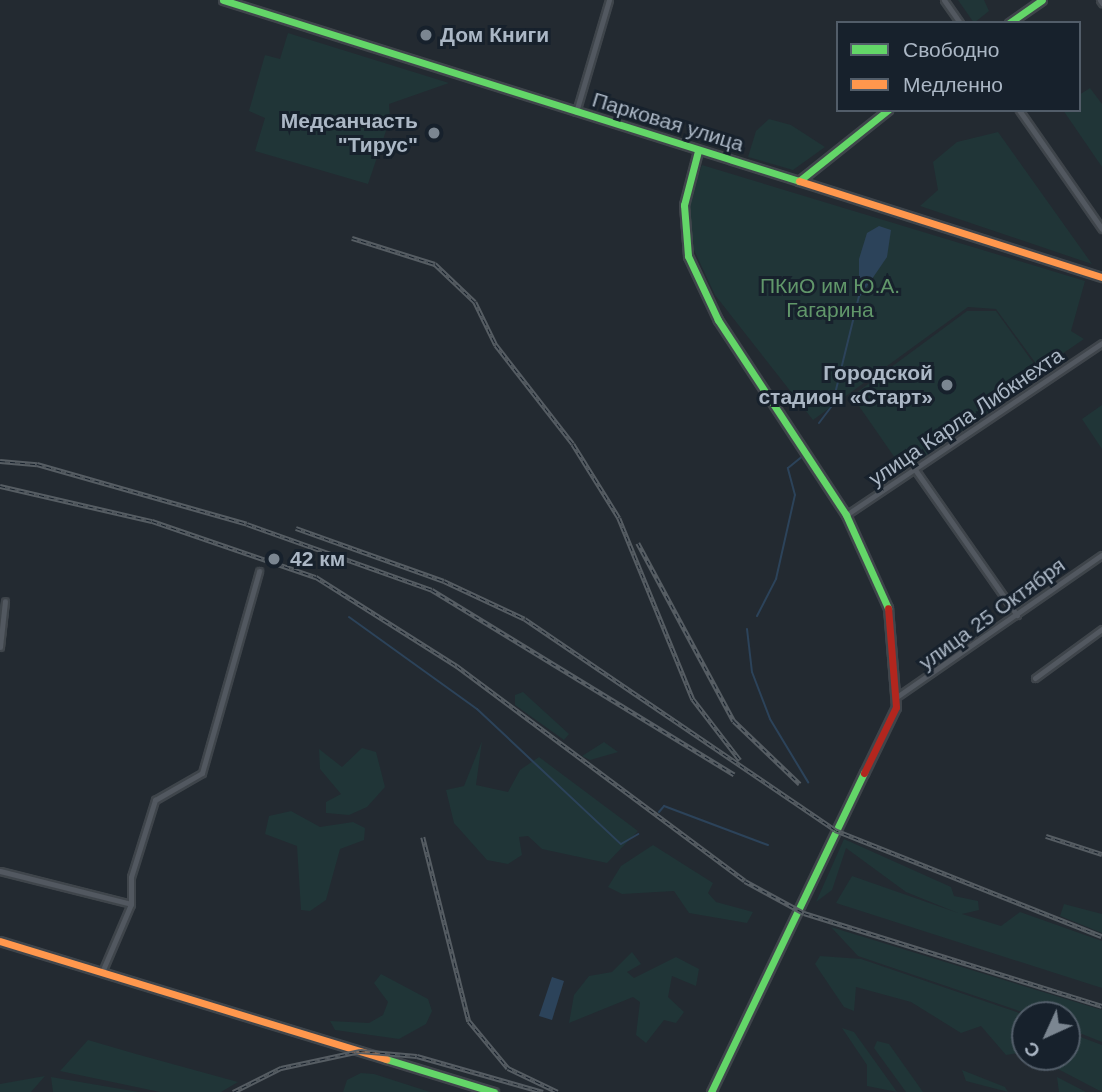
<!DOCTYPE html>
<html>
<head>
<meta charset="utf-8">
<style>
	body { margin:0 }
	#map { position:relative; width:1102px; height:1092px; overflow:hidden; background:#232a31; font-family:Arial,sans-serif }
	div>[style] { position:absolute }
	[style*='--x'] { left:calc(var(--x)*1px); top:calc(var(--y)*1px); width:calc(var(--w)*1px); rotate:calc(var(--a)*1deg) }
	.green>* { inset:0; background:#203537 }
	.water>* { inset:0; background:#2c435a }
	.stream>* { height:2px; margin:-1px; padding:0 1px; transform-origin:1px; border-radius:1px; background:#2c435a }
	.roads { filter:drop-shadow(2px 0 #3f454b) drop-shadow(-2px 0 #3f454b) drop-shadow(0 2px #3f454b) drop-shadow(0 -2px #3f454b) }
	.street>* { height:5px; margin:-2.5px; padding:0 2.5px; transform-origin:2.5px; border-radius:2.5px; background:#525860 }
	.fast>* { height:7px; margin:-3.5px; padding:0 3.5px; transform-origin:3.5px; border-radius:3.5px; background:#63d668 }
	.slow>* { height:7px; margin:-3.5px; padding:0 3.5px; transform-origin:3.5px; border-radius:3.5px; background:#ff974d }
	.jam>* { height:7px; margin:-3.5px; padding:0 3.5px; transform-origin:3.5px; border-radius:3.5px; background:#b3261e }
	.rail>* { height:4.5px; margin-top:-2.25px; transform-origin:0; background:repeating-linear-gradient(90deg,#17212c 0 5px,#565d63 0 10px); box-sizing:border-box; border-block:2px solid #565d63 }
	.dots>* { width:19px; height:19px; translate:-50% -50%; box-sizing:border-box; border:4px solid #17212c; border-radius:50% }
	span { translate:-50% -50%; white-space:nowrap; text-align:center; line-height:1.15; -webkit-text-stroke:6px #17212c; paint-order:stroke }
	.poi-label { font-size:21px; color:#abb7c5; font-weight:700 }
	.left { translate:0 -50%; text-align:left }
	.right { translate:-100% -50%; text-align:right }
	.street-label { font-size:21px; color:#abb7c5 }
	.park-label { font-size:21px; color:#61976a }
	.legend { position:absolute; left:836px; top:21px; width:245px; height:91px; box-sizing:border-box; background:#17212c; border:2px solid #525d69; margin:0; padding:9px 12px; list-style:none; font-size:21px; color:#abb7c5 }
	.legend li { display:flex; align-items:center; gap:14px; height:35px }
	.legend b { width:35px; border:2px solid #525d69 }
	.north { position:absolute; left:1011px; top:1001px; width:70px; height:70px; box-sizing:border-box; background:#17212c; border:2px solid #525d69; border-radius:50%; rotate:225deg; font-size:19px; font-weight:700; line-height:28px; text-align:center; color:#abb7c5 }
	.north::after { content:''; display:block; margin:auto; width:24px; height:32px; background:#7b8691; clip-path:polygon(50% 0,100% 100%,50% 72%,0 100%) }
</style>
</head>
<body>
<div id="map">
	<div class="green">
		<div style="clip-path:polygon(958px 0,984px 0,989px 11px,974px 23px)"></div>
		<div style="clip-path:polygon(288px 33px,449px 83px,389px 104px,390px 119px,368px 184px,255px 151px,265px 118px,249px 111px,265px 55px,280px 59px)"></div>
		<div style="clip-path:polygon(1090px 88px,1102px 104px,1102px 167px,1063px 110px,1079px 110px,1079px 95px)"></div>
		<div style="clip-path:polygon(769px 119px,791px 125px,825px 147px,793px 170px,748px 157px,756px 131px)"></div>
		<div style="clip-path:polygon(998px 132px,1092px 264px,920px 206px,938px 190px,933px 162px,957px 142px)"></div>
		<div style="clip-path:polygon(702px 165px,1085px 281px,1071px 331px,1084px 339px,1040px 369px,996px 309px,968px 307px,813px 420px,715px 295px,694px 250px,688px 203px)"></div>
		<div style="clip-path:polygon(967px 311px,996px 311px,1042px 375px,904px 471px,852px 396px)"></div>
		<div style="clip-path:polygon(1102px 405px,1102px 449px,1082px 419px)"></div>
		<div style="clip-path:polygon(523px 692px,569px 734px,564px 740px,515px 705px,515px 695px)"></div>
		<div style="clip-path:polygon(482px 741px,476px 785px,508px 792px,520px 770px,539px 757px,638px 831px,607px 863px,542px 849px,528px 836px,519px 837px,522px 855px,508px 864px,487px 860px,454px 823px,446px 790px,464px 786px)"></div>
		<div style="clip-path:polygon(604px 742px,618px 752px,590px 760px,582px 756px)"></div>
		<div style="clip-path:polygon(362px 748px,376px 752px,385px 787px,367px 807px,349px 815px,326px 813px,326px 802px,341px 794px,320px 769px,319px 749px,342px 767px)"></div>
		<div style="clip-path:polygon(291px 811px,320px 827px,353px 822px,365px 828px,364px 840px,340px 849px,326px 900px,310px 911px,301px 910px,297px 846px,265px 834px,269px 816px)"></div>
		<div style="clip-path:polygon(844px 839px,951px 887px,954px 896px,978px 901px,979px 910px,962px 914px,1001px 926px,1020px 912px,1102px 941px,1102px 988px,836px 903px,852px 876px,958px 913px,906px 892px,846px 848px,832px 890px,816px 902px)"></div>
		<div style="clip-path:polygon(653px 845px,713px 883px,708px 893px,716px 902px,753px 912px,747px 923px,689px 913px,674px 891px,622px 894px,608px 887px,621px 866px)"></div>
		<div style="clip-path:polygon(1064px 904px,1102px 914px,1102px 933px,1060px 916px)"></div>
		<div style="clip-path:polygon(831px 927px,1102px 1010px,1102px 1042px,1067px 1028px,1067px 1015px,1031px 1015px,858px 956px)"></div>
		<div style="clip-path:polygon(632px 952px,641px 964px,627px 972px,634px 978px,676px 957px,699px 969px,696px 986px,672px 976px,668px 997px,684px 1012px,676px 1023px,664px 1020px,646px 1043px,636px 1035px,640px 1002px,633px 997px,569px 1023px,574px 995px,589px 976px,612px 972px)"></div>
		<div style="clip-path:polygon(820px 956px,861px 959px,1025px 1015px,1025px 1052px,1006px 1055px,981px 1026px,961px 1033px,911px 1002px,856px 987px,854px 1011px,844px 1007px,815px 964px)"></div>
		<div style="clip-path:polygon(381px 974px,428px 999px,432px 1011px,426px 1024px,399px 1039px,335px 1030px,330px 1021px,369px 1023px,383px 1015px,388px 1002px,374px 983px)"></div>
		<div style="clip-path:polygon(842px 1028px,854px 1032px,897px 1092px,867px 1086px,867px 1065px)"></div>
		<div style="clip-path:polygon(1067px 1032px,1102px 1045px,1102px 1092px,1035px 1057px,1067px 1057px)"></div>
		<div style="clip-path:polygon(88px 1040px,136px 1054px,238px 1082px,221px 1092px,160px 1092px,60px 1071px)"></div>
		<div style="clip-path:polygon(877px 1041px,889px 1044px,923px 1092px,906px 1092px,874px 1048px)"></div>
		<div style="clip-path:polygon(962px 1070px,1005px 1087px,1008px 1092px,966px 1081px)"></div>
		<div style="clip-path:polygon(361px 1073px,374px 1074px,430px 1092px,343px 1092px,347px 1080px)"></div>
		<div style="clip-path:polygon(45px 1076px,31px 1092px,0 1092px,0 1084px)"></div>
		<div style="clip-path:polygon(51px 1077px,115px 1088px,139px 1092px,53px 1092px)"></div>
		<div style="clip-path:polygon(1057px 1077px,1086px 1092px,1059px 1092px)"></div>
	</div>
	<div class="water">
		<div style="clip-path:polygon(879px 226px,891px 230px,887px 257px,859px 298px,859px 259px,867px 233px)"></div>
		<div style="clip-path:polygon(552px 977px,564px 981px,552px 1020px,539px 1016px)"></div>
	</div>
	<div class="stream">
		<div style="--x:819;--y:423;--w:21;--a:-53"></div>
		<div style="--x:832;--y:406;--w:113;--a:-76.2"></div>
		<div style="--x:757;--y:616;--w:42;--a:-62.8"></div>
		<div style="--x:776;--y:579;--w:86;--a:-77.3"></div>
		<div style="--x:795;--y:495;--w:28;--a:-105"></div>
		<div style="--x:788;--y:468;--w:19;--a:-39"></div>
		<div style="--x:349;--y:617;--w:158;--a:35.7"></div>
		<div style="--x:477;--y:709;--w:197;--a:43.2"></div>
		<div style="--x:621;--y:844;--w:20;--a:-30"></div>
		<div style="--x:747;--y:629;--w:43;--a:83.4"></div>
		<div style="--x:752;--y:672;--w:50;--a:69"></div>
		<div style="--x:770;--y:719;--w:74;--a:58.9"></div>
		<div style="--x:659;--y:812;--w:8;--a:-50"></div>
		<div style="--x:664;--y:806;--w:111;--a:20.6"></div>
	</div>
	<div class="roads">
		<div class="street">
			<div style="--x:944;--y:0;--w:28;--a:55"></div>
			<div style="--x:1100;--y:0;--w:4;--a:56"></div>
			<div style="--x:1019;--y:110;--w:145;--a:55.1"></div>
			<div style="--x:576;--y:112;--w:117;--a:-73.6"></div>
			<div style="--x:916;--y:471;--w:176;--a:55"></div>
			<div style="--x:846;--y:515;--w:308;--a:-33.9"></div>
			<div style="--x:0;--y:647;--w:46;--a:-83.8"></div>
			<div style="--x:1035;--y:678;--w:83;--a:-36.2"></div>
			<div style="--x:898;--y:696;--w:248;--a:-34.7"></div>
			<div style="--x:0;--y:871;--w:135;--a:14.1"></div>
			<div style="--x:102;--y:972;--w:74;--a:-66.9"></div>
			<div style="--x:131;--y:904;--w:27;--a:-90"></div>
			<div style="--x:131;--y:877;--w:81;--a:-72.7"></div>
			<div style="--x:155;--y:800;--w:54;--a:-29.9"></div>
			<div style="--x:202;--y:773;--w:210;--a:-74.2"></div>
		</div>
		<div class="fast">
			<div style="--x:223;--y:0;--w:604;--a:17.44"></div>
			<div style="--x:799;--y:181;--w:114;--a:-38.6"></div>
			<div style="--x:1009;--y:23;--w:40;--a:-34.9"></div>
			<div style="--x:698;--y:151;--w:56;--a:104.5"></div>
			<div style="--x:684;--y:205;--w:51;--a:85.5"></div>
			<div style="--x:688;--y:256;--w:71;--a:64.9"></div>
			<div style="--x:718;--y:320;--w:233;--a:56.7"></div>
			<div style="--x:846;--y:515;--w:102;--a:65.7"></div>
			<div style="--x:386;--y:1059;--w:113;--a:17"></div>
			<div style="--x:711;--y:1092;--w:354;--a:-64.4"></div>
		</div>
		<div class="slow">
			<div style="--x:799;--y:181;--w:318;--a:17.6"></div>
			<div style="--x:0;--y:941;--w:404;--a:17"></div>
		</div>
		<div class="jam">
			<div style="--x:864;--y:773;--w:73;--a:-64.1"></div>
			<div style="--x:896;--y:707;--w:99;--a:-94.6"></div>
		</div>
	</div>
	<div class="rail">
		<div style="--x:352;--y:238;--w:87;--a:17.4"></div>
		<div style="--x:435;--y:264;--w:55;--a:43.5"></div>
		<div style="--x:475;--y:302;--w:48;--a:64"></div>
		<div style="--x:496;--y:345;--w:125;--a:52.1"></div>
		<div style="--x:573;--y:444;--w:87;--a:58.1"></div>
		<div style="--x:619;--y:518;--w:196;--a:67.8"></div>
		<div style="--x:693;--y:699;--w:77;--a:52.4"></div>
		<div style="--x:0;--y:461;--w:37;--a:5"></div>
		<div style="--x:37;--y:464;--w:218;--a:15.9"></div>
		<div style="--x:247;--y:524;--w:196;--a:19.6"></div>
		<div style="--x:432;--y:590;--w:354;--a:31.4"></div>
		<div style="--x:0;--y:486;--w:156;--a:13"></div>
		<div style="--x:152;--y:521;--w:173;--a:18.9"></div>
		<div style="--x:316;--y:577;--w:167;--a:32.3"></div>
		<div style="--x:457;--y:666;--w:359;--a:36.7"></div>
		<div style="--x:745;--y:881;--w:67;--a:28.5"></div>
		<div style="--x:804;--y:913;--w:312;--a:17.3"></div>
		<div style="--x:296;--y:528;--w:157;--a:19.7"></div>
		<div style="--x:444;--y:581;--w:89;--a:25.1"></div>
		<div style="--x:525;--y:619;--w:375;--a:34.2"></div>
		<div style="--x:835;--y:830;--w:287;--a:21.7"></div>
		<div style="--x:638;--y:543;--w:202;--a:61.7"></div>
		<div style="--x:734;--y:721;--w:91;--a:43.7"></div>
		<div style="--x:1046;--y:836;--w:59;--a:17.8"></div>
		<div style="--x:423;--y:837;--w:190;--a:76"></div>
		<div style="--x:469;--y:1021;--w:61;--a:50.3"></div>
		<div style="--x:508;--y:1068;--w:55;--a:25.6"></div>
		<div style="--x:233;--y:1092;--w:54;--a:-26.6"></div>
		<div style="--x:281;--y:1068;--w:81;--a:-12.1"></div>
		<div style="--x:360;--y:1051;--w:57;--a:5"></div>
		<div style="--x:417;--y:1056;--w:131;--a:15.9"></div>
	</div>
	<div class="dots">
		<div style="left:426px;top:35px;background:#7b8691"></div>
		<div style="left:434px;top:133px;background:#7b8691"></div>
		<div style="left:947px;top:385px;background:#7b8691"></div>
		<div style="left:274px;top:559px;background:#7b8691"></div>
	</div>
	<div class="poi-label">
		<span class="left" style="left:440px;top:35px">Дом Книги</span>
		<span class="right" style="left:418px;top:133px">Медсанчасть<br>"Тирус"</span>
		<span class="right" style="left:933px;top:385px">Городской<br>стадион «Старт»</span>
		<span class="left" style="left:290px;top:559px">42 км</span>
	</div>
	<div class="street-label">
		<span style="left:668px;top:122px;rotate:17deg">Парковая улица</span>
		<span style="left:966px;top:417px;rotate:-34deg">улица Карла Либкнехта</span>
		<span style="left:992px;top:614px;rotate:-36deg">улица 25 Октября</span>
	</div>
	<div class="park-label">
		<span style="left:830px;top:298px">ПКиО им Ю.А.<br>Гагарина</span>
	</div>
	<ul class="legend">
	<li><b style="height:9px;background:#63d668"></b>Свободно</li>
	<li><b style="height:9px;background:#ff974d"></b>Медленно</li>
	</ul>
	<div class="north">С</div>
</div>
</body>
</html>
